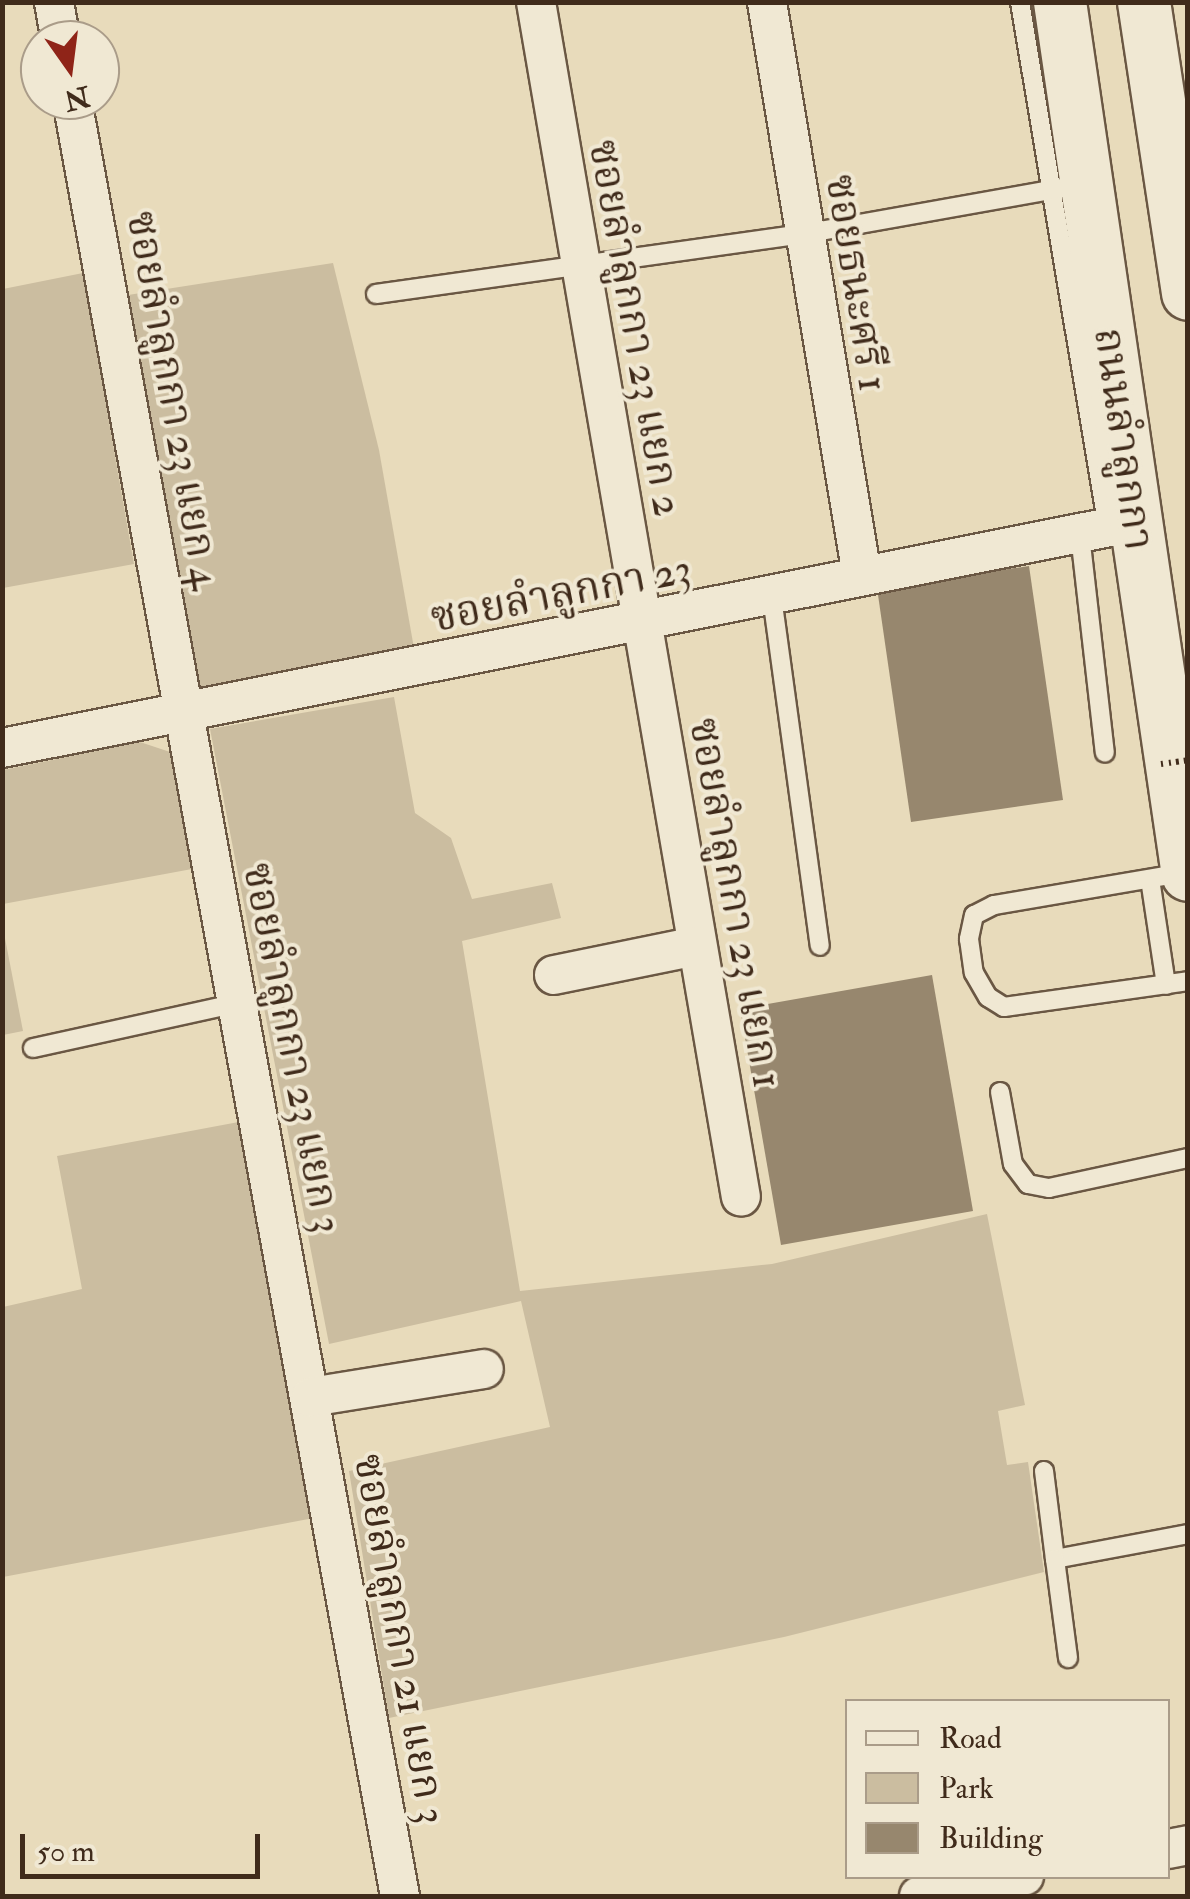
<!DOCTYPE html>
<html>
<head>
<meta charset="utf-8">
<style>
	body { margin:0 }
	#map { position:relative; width:1190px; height:1899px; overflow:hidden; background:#e8dbbb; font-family:"IM FELL Double Pica","Noto Serif Thai",serif }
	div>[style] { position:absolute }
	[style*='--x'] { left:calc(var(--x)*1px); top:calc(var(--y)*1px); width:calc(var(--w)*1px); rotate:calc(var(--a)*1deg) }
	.green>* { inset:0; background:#cbbda0 }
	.building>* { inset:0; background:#97876e }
	.roads { filter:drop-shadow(2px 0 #6a5743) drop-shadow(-2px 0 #6a5743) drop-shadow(0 2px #6a5743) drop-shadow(0 -2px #6a5743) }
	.service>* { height:18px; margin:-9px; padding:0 9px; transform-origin:9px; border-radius:9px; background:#f0e8d3 }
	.minor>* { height:38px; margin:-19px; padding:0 19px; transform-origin:19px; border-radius:19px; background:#f0e8d3 }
	.secondary>* { height:52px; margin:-26px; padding:0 26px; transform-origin:26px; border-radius:26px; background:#f0e8d3 }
	.path-bridge>* { height:6px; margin-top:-3px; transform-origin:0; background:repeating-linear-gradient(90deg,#402b1b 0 2.5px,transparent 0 7.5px) }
	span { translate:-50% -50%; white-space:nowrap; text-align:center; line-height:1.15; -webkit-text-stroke:8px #f0e8d3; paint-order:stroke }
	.street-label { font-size:42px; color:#402b1b }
	.frame { position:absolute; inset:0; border:5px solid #402b1b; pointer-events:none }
	.legend { position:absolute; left:845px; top:1699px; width:325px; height:180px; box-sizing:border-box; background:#f0e8d3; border:2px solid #aa9c89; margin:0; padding:12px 18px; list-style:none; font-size:30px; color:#402b1b }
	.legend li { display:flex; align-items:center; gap:20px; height:50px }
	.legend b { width:50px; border:2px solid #aa9c89 }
	.north { position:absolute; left:20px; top:20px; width:100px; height:100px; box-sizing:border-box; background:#f0e8d3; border:2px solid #aa9c89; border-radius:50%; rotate:166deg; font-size:28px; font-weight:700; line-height:40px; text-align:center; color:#402b1b }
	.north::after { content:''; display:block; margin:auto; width:35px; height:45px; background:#8f2418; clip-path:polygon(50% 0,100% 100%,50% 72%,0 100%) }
	.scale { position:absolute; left:20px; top:1834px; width:240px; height:45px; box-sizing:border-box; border:5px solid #402b1b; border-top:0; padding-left:12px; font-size:30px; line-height:35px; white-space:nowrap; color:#402b1b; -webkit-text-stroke:8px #f0e8d3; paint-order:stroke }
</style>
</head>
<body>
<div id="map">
	<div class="green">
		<div style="clip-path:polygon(333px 263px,379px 450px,415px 654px,212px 698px,191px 689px,128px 295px)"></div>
		<div style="clip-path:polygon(83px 273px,134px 564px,3px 588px,3px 289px)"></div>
		<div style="clip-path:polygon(394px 697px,415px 813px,451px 838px,472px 899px,552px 883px,561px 918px,462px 941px,520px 1291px,772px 1264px,987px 1214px,1025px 1405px,998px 1411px,1007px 1465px,1028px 1462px,1044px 1572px,784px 1637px,389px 1718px,349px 1471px,550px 1427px,521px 1301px,329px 1344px,210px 729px)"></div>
		<div style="clip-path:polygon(140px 742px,170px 752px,192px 869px,3px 904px,3px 770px)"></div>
		<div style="clip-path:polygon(3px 928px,23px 1031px,3px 1035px,2px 1035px)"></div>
		<div style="clip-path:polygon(244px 1121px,319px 1517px,3px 1577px,3px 1307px,82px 1289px,57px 1156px)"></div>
	</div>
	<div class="building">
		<div style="clip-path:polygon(1029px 566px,1063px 800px,911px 822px,877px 588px)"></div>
		<div style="clip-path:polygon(932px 975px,973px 1211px,781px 1245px,740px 1009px)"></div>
	</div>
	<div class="roads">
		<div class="service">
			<div style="--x:1020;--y:2;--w:533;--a:80.5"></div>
			<div style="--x:376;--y:294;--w:431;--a:-8"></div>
			<div style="--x:803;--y:234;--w:286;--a:-10.1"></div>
			<div style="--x:1080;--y:535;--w:219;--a:83.5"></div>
			<div style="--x:772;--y:597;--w:352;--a:82.2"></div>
			<div style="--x:1182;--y:873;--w:191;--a:170.3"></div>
			<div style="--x:994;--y:905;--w:22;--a:153"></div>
			<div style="--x:974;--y:915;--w:25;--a:102"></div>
			<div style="--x:969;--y:939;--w:34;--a:82"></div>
			<div style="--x:974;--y:973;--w:28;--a:60"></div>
			<div style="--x:988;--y:997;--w:19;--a:32"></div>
			<div style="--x:1004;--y:1007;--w:186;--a:-8"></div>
			<div style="--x:1150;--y:879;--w:107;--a:81.4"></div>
			<div style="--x:33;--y:1048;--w:210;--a:-12.4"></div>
			<div style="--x:1000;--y:1092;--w:73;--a:79.8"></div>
			<div style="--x:1013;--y:1164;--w:25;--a:53"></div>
			<div style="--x:1028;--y:1184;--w:21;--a:11"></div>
			<div style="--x:1049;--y:1188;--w:142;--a:-12.2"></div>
			<div style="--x:1044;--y:1471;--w:89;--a:82.9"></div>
			<div style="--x:1055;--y:1559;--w:135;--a:-10.6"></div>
			<div style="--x:1055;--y:1559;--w:100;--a:82.5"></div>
		</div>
		<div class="minor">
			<div style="--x:54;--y:2;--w:39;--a:80"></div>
			<div style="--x:536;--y:2;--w:1212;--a:80.27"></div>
			<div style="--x:767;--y:2;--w:582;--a:80.6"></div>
			<div style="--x:72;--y:100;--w:1826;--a:79.65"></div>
			<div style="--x:2;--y:748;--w:1155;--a:-11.28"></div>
			<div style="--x:554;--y:975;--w:146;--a:-11.5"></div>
			<div style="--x:311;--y:1397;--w:175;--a:-9.2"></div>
			<div style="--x:1168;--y:1849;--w:20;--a:-11"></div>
			<div style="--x:919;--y:1896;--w:107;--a:-10.8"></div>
		</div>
		<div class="secondary">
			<div style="--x:1060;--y:2;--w:882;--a:81.66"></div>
			<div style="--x:1144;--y:2;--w:295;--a:81.4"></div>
		</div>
	</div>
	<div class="path-bridge">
		<div style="--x:1161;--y:764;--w:27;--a:-8"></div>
	</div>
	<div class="street-label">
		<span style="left:856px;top:283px;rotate:81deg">ซอยธนะศรี 1</span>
		<span style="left:635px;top:328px;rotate:80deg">ซอยลำลูกกา 23 แยก 2</span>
		<span style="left:173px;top:400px;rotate:80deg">ซอยลำลูกกา 23 แยก 4</span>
		<span style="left:1123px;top:439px;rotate:82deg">ถนนลำลูกกา</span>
		<span style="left:561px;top:594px;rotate:-11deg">ซอยลำลูกกา 23</span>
		<span style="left:735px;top:903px;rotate:80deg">ซอยลำลูกกา 23 แยก 1</span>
		<span style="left:292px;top:1048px;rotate:79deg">ซอยลำลูกกา 23 แยก 3</span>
		<span style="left:400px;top:1639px;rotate:80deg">ซอยลำลูกกา 21 แยก 3</span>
	</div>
	<div class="frame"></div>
	<ul class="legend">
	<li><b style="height:12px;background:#f0e8d3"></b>Road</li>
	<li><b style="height:28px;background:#cbbda0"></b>Park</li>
	<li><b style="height:28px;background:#97876e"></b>Building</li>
	</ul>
	<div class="north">N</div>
	<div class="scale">50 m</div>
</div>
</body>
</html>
